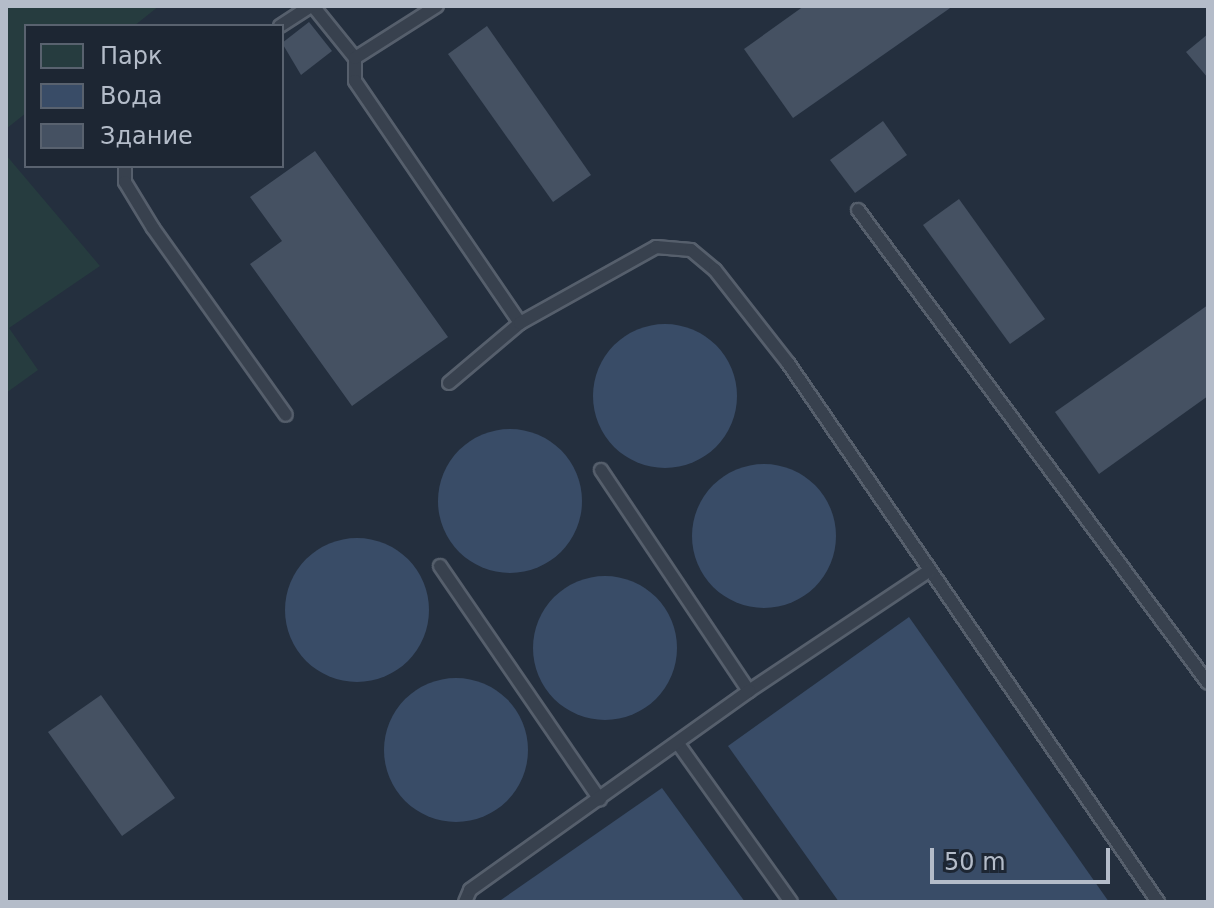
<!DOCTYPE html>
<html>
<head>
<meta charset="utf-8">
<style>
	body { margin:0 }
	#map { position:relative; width:1214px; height:908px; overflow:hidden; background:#242f3e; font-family:"DejaVu Sans",sans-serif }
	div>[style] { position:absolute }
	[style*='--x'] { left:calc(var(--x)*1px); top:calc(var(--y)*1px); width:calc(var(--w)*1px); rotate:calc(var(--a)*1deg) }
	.green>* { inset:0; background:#263c3f }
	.water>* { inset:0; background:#394c67 }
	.round { border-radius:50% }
	.building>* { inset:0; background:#455162 }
	.roads { filter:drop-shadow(2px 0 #565f6c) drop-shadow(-2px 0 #565f6c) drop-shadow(0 2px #565f6c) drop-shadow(0 -2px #565f6c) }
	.lane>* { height:12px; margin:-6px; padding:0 6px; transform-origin:6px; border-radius:6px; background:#38414e }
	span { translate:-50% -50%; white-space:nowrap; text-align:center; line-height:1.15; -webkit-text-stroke:7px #1d2633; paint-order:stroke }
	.frame { position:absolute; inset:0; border:8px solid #b4bcc9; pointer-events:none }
	.legend { position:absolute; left:24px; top:24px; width:260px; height:144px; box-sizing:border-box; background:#1d2633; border:2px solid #59626f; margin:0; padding:10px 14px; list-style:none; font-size:24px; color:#b4bcc9 }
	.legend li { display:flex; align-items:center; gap:16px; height:40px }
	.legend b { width:40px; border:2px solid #59626f }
	.scale { position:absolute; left:930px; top:848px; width:180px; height:36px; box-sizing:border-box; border:4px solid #b4bcc9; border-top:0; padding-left:10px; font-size:24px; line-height:28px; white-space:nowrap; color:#b4bcc9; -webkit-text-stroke:6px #1d2633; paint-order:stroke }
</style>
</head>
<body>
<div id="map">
	<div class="green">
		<div style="clip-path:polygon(6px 6px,159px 6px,134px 26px,26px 26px,26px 113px,6px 129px)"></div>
		<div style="clip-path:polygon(6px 155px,100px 266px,9px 328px,38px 370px,6px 393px)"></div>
	</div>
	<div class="water">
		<div class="round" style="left:593px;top:324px;width:144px;height:144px"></div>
		<div class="round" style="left:438px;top:429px;width:144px;height:144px"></div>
		<div class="round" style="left:692px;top:464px;width:144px;height:144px"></div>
		<div class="round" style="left:285px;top:538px;width:144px;height:144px"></div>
		<div class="round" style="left:533px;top:576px;width:144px;height:144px"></div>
		<div style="clip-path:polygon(909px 617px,1109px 902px,839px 902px,728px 746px)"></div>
		<div class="round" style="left:384px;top:678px;width:144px;height:144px"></div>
		<div style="clip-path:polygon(662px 788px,745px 902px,498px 902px)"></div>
	</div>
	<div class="building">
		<div style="clip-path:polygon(804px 6px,953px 6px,793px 118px,744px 49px)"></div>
		<div style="clip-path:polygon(309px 22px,332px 51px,301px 75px,282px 43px)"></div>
		<div style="clip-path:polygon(487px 26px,591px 175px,553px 202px,448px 54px)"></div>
		<div style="clip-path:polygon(1208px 34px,1208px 78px,1186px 52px)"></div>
		<div style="clip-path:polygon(883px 121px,907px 155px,855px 193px,830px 160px)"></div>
		<div style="clip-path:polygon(315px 151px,448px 337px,352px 406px,250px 264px,282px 241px,250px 197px)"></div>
		<div style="clip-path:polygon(959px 199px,1045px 319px,1010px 344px,923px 225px)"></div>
		<div style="clip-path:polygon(1208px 305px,1208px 396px,1099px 474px,1055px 412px)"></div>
		<div style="clip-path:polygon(101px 695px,175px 798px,122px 836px,48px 732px)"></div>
	</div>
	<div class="roads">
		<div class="lane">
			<div style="--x:313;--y:6;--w:67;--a:51.1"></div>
			<div style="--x:355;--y:58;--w:23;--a:90"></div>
			<div style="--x:355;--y:81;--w:293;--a:55.7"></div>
			<div style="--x:280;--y:26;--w:37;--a:-33"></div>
			<div style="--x:355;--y:58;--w:97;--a:-32.4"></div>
			<div style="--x:125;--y:166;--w:16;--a:90"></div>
			<div style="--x:125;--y:182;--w:54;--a:58.7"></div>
			<div style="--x:153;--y:228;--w:229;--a:54.6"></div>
			<div style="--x:858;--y:210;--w:588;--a:53.5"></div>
			<div style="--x:449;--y:383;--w:93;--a:-40.2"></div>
			<div style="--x:520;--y:323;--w:156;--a:-29.2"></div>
			<div style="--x:656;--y:247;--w:35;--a:5"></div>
			<div style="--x:691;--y:250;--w:31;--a:40"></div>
			<div style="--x:715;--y:270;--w:118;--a:51.9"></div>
			<div style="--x:788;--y:363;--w:654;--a:55.53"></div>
			<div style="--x:601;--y:470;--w:266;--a:56.2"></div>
			<div style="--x:749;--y:691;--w:216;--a:-33.7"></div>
			<div style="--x:440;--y:566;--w:283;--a:55.6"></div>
			<div style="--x:679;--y:745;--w:193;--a:54.5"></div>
			<div style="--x:465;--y:902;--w:13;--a:-67"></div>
			<div style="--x:470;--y:890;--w:343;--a:-35.5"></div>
		</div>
	</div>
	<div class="frame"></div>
	<ul class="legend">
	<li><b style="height:22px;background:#263c3f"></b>Парк</li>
	<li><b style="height:22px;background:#394c67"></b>Вода</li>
	<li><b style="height:22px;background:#455162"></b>Здание</li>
	</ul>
	<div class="scale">50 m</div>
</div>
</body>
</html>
